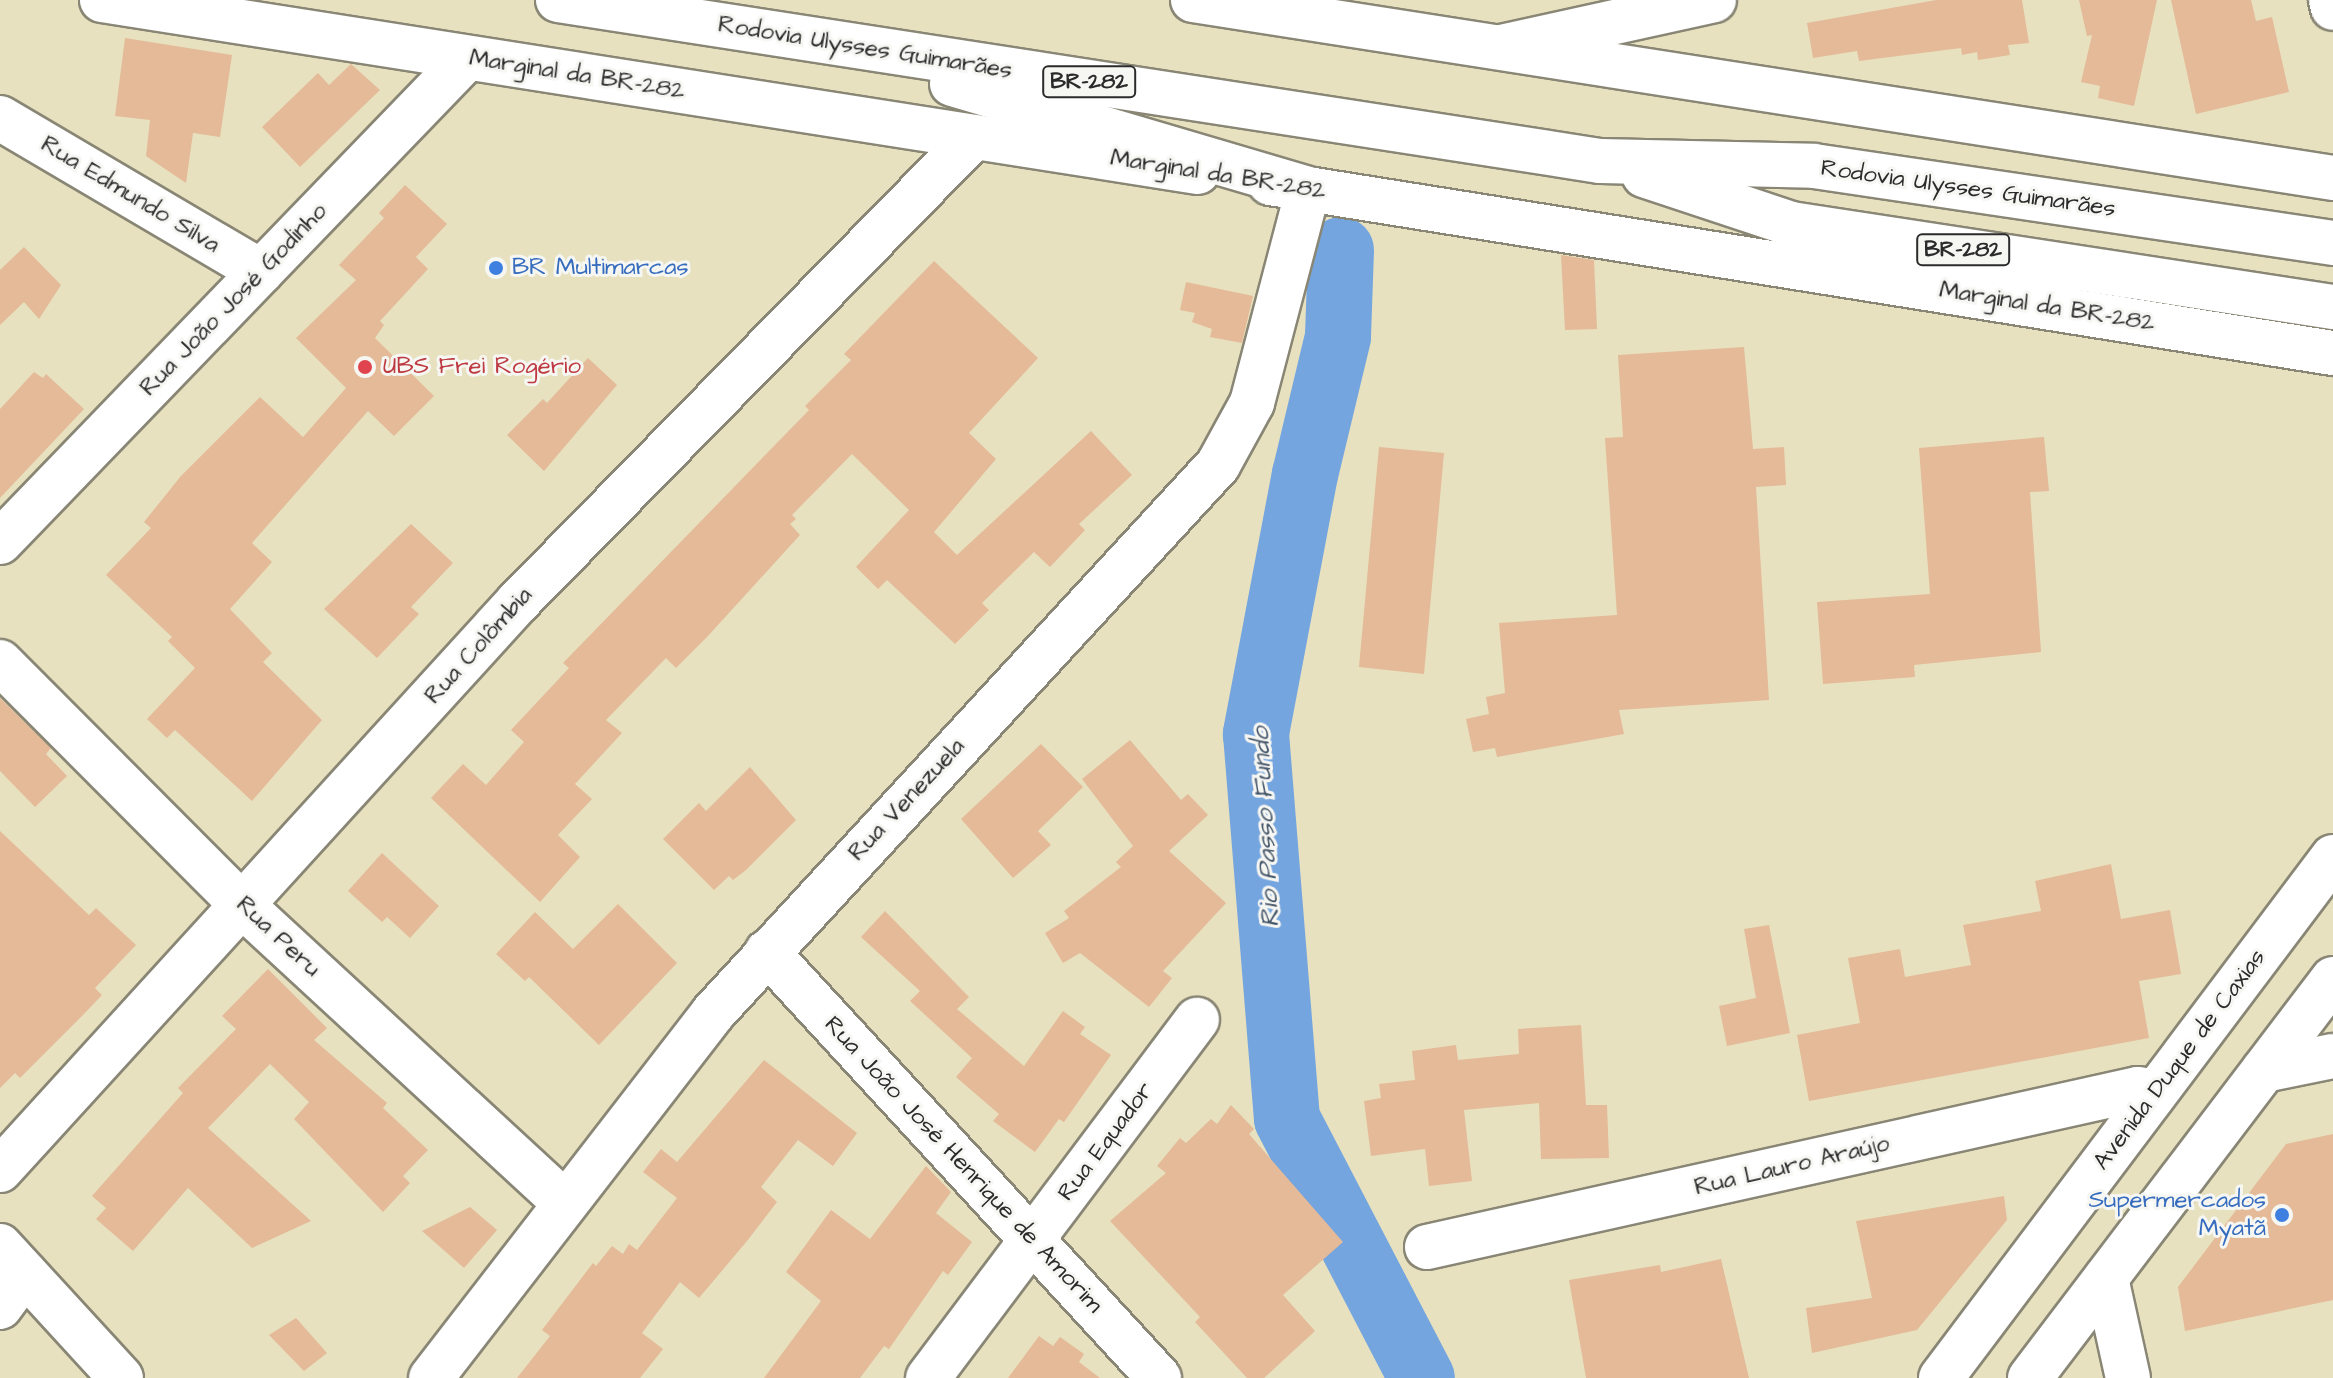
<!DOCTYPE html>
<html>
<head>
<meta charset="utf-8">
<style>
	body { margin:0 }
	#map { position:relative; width:2333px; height:1378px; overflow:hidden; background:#e7e1bf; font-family:"Architects Daughter",sans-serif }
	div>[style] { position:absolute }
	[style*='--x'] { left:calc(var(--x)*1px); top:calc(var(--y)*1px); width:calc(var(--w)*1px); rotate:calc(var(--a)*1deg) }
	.river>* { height:66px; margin:-33px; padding:0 33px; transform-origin:33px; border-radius:33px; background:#74a5df }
	.building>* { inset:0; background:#e4ba98 }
	.roads { filter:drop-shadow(2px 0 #898675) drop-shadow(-2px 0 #898675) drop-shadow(0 2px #898675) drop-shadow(0 -2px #898675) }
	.minor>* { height:44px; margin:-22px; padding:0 22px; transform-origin:22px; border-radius:22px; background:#fff }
	.major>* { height:44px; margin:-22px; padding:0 22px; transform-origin:22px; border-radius:22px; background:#fff }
	.highway>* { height:44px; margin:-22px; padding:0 22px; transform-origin:22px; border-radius:22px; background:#fff }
	.dots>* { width:22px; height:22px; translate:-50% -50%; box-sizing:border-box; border:4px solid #f6f6f2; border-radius:50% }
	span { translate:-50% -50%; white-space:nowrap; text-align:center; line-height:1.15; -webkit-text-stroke:6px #f6f6f2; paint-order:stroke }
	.shield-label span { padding:2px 6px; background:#f6f6f2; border:2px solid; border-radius:6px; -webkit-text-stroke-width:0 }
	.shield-label { font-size:22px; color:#2b2b2b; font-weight:700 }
	.street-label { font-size:24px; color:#2b2b2b }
	.shop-label { font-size:24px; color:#366cbe }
	.left { translate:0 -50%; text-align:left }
	.right { translate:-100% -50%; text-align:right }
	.health-label { font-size:24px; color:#be3a42 }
	.water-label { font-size:26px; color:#45566a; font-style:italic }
</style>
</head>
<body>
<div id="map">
	<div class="river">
		<div style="--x:1341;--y:250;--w:87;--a:92"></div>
		<div style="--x:1338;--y:337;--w:141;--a:103.5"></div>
		<div style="--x:1305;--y:474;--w:265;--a:100.7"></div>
		<div style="--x:1256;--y:734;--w:386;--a:85.4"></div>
		<div style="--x:1287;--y:1119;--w:292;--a:62.5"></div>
	</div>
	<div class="building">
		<div style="clip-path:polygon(1936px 0,2022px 0,2029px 43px,2008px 45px,2010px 55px,1978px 60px,1977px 52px,1962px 55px,1961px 48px,1859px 61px,1857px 51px,1813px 58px,1807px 23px)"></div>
		<div style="clip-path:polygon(2079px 0,2157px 0,2134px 106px,2098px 98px,2100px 86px,2081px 82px,2092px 35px,2087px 36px)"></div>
		<div style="clip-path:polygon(2171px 0,2251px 0,2256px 21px,2272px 17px,2289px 92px,2196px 114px)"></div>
		<div style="clip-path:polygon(125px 38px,232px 55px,220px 137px,193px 133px,186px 183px,146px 156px,150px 120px,115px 116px)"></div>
		<div style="clip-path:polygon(351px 64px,380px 90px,300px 167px,262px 127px,318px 73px,329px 85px)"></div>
		<div style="clip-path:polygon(405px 185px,447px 224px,416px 257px,428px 269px,380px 321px,384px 325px,375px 338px,434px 396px,394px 436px,368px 411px,252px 543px,272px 562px,230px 609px,272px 653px,263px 662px,322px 720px,252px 801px,175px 730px,167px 738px,147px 719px,195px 668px,168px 641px,172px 637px,106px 575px,151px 528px,144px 522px,181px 476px,260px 397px,303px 437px,346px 388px,296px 338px,356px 280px,339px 265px,384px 218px,379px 213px)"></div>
		<div style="clip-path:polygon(24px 247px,61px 285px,39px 319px,24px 302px,0 325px,0 270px)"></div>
		<div style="clip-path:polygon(1561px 255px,1594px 260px,1597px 329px,1565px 330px)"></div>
		<div style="clip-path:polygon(934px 261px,1038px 358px,969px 433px,996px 459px,934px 532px,957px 555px,1091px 431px,1132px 475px,1079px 524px,1085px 530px,1050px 567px,1034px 552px,982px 603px,989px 610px,955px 644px,887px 580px,878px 589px,856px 567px,909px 510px,852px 454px,792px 515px,796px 519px,790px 524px,800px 535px,707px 637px,676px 668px,666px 658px,606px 720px,622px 733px,575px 784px,592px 799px,558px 835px,580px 857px,540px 902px,431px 798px,463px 764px,486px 785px,524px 742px,511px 730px,569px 668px,563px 663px,809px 410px,805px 406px,851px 360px,844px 354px)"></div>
		<div style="clip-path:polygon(1186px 282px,1253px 296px,1242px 343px,1210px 337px,1212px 329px,1192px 322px,1195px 313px,1180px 310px)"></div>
		<div style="clip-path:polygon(1744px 347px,1753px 449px,1784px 447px,1786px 485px,1756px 487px,1769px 700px,1619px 710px,1624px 734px,1497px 757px,1495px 748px,1473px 752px,1466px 719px,1489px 714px,1486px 697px,1505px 693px,1499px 623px,1617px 615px,1605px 438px,1623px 437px,1618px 355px)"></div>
		<div style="clip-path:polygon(588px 358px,617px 385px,544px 471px,507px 435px,543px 399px,547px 403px)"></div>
		<div style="clip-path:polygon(34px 372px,43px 378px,46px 374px,84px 409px,0 498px,0 409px)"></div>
		<div style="clip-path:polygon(2044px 437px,2049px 491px,2030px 492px,2041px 652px,1914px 665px,1915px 677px,1823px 684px,1817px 602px,1930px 594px,1919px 448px)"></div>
		<div style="clip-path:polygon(1379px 447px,1444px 453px,1424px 674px,1359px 667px)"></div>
		<div style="clip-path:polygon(411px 524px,453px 563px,411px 607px,419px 614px,377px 658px,324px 609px)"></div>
		<div style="clip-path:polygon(0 698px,51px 748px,46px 754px,67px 776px,35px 807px,0 771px)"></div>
		<div style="clip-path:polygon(1130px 740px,1181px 800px,1188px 794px,1208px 815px,1169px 851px,1226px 903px,1163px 971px,1172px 978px,1149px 1007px,1080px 953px,1063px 963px,1045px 933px,1069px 918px,1064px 911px,1121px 867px,1116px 862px,1133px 846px,1082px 779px)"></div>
		<div style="clip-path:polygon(1041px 744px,1083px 787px,1038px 831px,1051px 845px,1013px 878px,961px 819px)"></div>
		<div style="clip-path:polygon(750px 767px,796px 820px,746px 870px,733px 880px,729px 876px,714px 890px,663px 839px,699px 803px,706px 811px)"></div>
		<div style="clip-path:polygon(0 831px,89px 915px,96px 908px,136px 945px,95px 988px,102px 995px,81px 1017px,20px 1078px,15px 1073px,0 1088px)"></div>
		<div style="clip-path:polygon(382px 853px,439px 906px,410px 938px,387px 917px,382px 922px,348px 891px)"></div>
		<div style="clip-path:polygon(2111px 864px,2121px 919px,2170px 910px,2181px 974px,2139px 981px,2149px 1038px,1809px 1101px,1797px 1035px,1860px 1023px,1848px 958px,1900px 949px,1905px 977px,1971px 965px,1963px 925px,2041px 911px,2035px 881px)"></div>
		<div style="clip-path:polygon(618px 904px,677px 963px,599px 1045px,529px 977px,525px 981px,496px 954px,535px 912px,573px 949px)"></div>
		<div style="clip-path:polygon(885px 911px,969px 997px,957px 1009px,1024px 1066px,1063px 1011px,1085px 1027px,1080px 1034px,1111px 1055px,1064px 1122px,1059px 1119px,1035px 1152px,993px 1121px,999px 1114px,956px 1077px,972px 1058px,910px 1001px,920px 991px,861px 937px)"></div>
		<div style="clip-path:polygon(1769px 925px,1790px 1033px,1727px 1046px,1719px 1006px,1756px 998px,1744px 929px)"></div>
		<div style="clip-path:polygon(268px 969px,327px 1028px,314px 1040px,387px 1103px,383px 1108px,428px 1150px,403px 1176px,410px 1183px,383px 1212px,294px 1119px,309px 1102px,270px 1064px,208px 1128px,311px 1221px,252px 1248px,188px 1188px,133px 1251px,96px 1219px,106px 1208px,92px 1196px,183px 1093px,178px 1088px,236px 1029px,222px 1016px)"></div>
		<div style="clip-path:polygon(1581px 1025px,1586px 1105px,1607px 1105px,1609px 1158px,1541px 1159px,1539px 1103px,1464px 1110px,1472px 1181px,1429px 1186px,1425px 1149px,1371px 1156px,1364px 1101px,1381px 1098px,1379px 1084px,1415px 1080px,1412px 1051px,1456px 1045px,1458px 1060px,1519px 1054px,1518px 1029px)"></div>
		<div style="clip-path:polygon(764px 1060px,857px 1133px,833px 1166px,798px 1140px,761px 1187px,777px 1202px,747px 1241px,699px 1298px,680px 1282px,642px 1333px,663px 1349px,640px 1378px,517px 1378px,550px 1336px,542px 1330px,593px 1263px,596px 1266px,612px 1246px,623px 1254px,629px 1244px,637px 1250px,677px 1198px,643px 1172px,661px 1149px,677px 1162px)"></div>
		<div style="clip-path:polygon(1231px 1105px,1254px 1129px,1249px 1134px,1343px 1242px,1283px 1295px,1315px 1331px,1264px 1378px,1247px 1378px,1195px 1322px,1200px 1317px,1110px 1221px,1166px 1173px,1157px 1166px,1180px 1138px,1186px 1143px,1211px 1119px,1217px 1124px)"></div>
		<div style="clip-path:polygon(2333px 1134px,2333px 1300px,2185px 1331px,2178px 1287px,2286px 1144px)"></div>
		<div style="clip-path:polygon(926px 1166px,951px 1192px,936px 1213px,972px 1242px,948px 1275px,943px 1271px,889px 1349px,884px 1346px,860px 1378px,764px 1378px,821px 1301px,786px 1272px,831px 1210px,870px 1239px)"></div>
		<div style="clip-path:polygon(2004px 1196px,2007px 1220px,1917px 1330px,1812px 1353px,1806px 1308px,1872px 1298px,1856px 1221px)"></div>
		<div style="clip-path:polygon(470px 1207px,497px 1230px,464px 1268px,422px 1231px)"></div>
		<div style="clip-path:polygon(1721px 1259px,1749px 1378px,1586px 1378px,1569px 1280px,1660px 1265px,1661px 1272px)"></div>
		<div style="clip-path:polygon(296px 1318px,327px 1353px,304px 1371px,269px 1335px)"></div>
		<div style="clip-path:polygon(1039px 1336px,1053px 1346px,1060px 1337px,1084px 1354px,1079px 1362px,1100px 1378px,1008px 1378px)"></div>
	</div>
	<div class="roads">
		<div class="minor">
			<div style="--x:2331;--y:0;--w:8;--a:76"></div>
			<div style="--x:1501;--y:47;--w:218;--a:-12.4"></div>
			<div style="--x:0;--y:118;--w:303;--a:30.5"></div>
			<div style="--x:0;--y:542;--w:673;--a:-46.02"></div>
			<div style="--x:0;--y:662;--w:344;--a:45.1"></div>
			<div style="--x:243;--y:906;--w:438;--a:42.7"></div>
			<div style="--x:767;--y:952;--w:579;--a:47.38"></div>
			<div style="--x:2264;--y:1070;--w:70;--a:-11.5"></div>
			<div style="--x:0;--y:1170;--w:769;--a:-47.64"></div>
			<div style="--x:518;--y:602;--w:651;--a:-45.56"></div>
			<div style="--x:0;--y:1246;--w:179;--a:47.5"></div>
			<div style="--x:1427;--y:1247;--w:728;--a:-12.53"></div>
			<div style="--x:2138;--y:1089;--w:18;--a:9"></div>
			<div style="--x:2106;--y:1278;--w:102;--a:77.6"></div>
			<div style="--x:0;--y:1307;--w:42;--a:-53.7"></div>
			<div style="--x:431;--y:1378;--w:461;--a:-52.3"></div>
			<div style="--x:713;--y:1013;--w:745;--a:-47.34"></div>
			<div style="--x:1218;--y:465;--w:71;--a:-61.3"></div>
			<div style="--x:1252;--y:403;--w:221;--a:-75.3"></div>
			<div style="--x:928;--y:1378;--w:448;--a:-53.1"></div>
		</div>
		<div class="major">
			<div style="--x:102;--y:0;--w:1109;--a:8.92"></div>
			<div style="--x:1193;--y:0;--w:1154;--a:8.87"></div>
			<div style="--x:1270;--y:183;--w:1077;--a:9.09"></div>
			<div style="--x:1941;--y:1378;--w:652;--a:-53.04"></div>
			<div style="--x:2030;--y:1378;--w:501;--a:-52.79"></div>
		</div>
		<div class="highway">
			<div style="--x:558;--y:0;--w:1054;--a:8.78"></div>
			<div style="--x:1600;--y:161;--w:214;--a:1.3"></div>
			<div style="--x:1814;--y:166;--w:525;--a:8.44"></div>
			<div style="--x:952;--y:84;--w:371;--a:16.4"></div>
			<div style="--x:1644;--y:175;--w:155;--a:18.4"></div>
			<div style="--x:1791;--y:224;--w:548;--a:8.71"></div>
		</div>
	</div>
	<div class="dots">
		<div style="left:496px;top:268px;background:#3f7fe0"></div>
		<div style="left:365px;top:367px;background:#e0444e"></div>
		<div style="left:2282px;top:1215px;background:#3f7fe0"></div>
	</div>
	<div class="shield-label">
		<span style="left:1089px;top:82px">BR-282</span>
		<span style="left:1963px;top:250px">BR-282</span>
	</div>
	<div class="street-label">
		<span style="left:865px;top:48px;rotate:9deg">Rodovia Ulysses Guimarães</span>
		<span style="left:577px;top:75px;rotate:9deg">Marginal da BR-282</span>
		<span style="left:1218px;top:175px;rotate:9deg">Marginal da BR-282</span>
		<span style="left:1968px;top:189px;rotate:8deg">Rodovia Ulysses Guimarães</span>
		<span style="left:130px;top:195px;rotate:31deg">Rua Edmundo Silva</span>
		<span style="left:234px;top:300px;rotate:-46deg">Rua João José Godinho</span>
		<span style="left:2047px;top:307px;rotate:9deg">Marginal da BR-282</span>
		<span style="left:479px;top:646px;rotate:-48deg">Rua Colômbia</span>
		<span style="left:907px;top:800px;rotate:-47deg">Rua Venezuela</span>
		<span style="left:278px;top:937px;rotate:43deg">Rua Peru</span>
		<span style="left:2180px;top:1060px;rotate:-53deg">Avenida Duque de Caxias</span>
		<span style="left:1106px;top:1142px;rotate:-53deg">Rua Equador</span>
		<span style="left:963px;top:1165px;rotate:47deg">Rua João José Henrique de Amorim</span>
		<span style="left:1792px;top:1166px;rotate:-13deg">Rua Lauro Araújo</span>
	</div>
	<div class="shop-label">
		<span class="left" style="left:512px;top:268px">BR Multimarcas</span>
		<span class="right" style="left:2266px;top:1215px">Supermercados<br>Myatã</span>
	</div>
	<div class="health-label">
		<span class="left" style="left:383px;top:367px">UBS Frei Rogério</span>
	</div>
	<div class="water-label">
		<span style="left:1266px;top:827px;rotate:-93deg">Rio Passo Fundo</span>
	</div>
</div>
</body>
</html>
